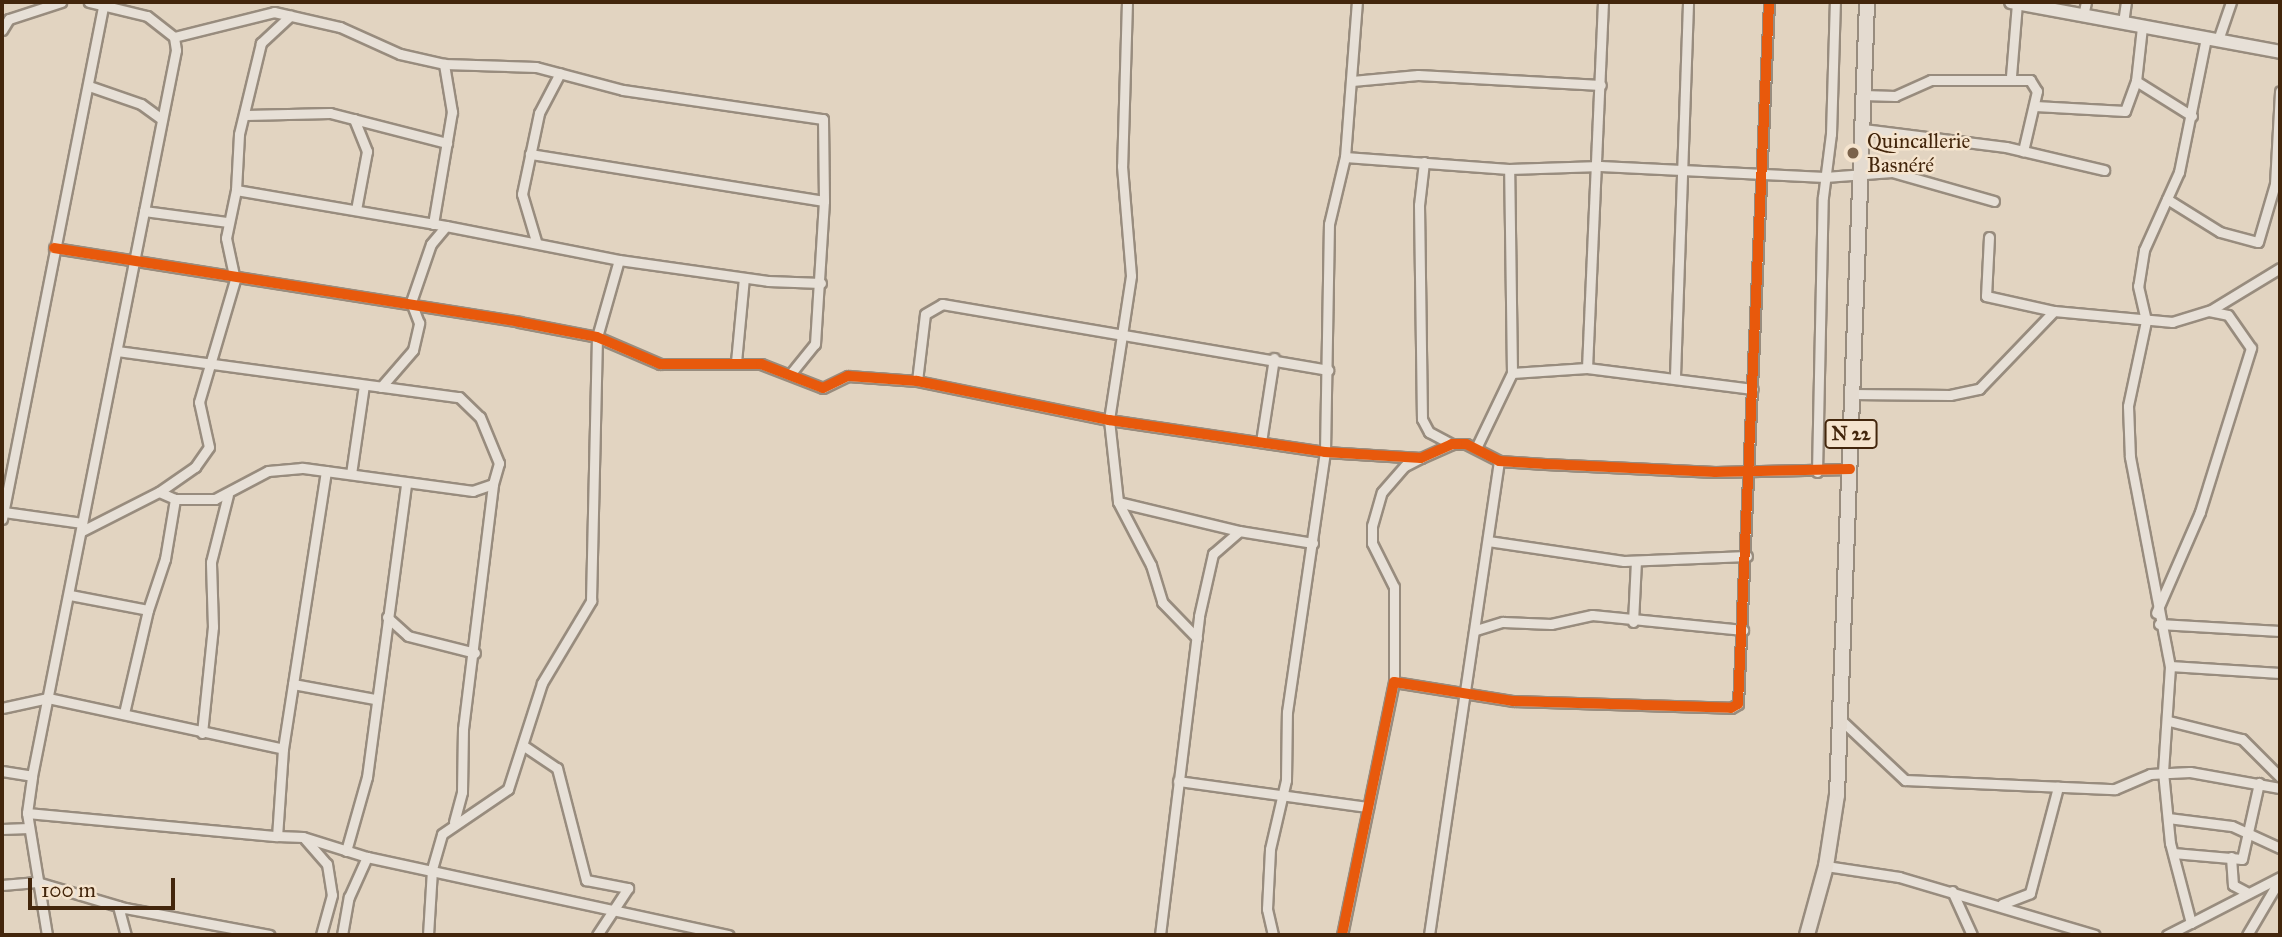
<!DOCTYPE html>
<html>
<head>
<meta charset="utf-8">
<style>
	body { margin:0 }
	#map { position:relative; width:2282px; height:937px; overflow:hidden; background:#e2d4c1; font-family:"IM FELL Great Primer",serif }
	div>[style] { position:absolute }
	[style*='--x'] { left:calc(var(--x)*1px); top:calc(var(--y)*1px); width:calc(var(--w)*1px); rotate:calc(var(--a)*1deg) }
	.roads { filter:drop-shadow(2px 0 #988c7e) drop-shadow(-2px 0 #988c7e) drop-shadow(0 2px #988c7e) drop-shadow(0 -2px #988c7e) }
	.street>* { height:9px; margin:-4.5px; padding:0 4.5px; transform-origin:4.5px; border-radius:4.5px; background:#e7e0d7 }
	.secondary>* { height:12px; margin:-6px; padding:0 6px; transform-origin:6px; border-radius:6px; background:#e7e0d7 }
	.primary>* { height:14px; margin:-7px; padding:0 7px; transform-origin:7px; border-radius:7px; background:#e4dbd0 }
	.cycleway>* { height:10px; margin:-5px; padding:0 5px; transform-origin:5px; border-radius:5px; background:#e8590c }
	.dots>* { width:19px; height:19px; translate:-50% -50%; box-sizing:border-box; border:4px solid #f5e4ce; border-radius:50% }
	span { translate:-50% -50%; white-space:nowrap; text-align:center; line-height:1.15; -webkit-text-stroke:5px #f5e4ce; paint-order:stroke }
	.shield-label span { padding:2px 5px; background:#f5e4ce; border:2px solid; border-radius:5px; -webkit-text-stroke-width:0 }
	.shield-label { font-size:19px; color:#43260c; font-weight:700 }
	.poi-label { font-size:21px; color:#43260c }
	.left { translate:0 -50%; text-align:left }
	.frame { position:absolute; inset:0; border:4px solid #43260c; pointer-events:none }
	.scale { position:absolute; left:28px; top:878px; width:147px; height:32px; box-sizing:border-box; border:4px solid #43260c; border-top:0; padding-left:9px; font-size:21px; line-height:24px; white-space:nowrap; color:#43260c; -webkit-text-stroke:5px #f5e4ce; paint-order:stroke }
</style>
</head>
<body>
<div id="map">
	<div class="roads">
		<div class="street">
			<div style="--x:1127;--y:2;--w:164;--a:91.7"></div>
			<div style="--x:1122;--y:166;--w:110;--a:85.3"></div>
			<div style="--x:1131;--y:276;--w:146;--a:98.7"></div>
			<div style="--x:1109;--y:420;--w:82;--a:83.7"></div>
			<div style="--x:1118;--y:502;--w:124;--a:13.5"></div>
			<div style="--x:2083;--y:16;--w:14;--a:-78"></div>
			<div style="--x:2123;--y:23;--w:21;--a:-82"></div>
			<div style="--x:2142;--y:27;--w:54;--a:96.3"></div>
			<div style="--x:2136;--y:81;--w:66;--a:32"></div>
			<div style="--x:2;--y:30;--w:13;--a:-58"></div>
			<div style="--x:9;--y:19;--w:55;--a:-18.1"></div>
			<div style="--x:174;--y:37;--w:103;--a:-14"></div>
			<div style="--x:274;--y:12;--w:68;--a:12.8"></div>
			<div style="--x:340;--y:27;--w:66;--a:24.2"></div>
			<div style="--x:400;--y:54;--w:45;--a:12.8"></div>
			<div style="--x:444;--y:64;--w:92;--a:1.9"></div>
			<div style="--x:536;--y:67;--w:90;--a:14.8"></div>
			<div style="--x:623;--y:90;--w:202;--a:8.3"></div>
			<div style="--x:823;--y:119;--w:82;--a:89.3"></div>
			<div style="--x:824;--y:201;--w:298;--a:-170.9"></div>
			<div style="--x:2206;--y:38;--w:137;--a:101.4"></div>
			<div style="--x:2179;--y:172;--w:85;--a:114.2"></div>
			<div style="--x:2144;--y:250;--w:36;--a:99"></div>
			<div style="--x:2138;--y:286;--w:36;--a:77"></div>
			<div style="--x:2146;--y:321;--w:87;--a:102"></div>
			<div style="--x:2128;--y:406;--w:51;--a:87.8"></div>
			<div style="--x:2130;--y:457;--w:213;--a:79.2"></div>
			<div style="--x:2170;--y:666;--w:110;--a:3.6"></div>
			<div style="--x:2218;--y:40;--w:40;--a:-71.1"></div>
			<div style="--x:2011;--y:76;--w:73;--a:-85.3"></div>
			<div style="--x:1352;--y:81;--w:66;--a:-5.2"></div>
			<div style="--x:1418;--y:75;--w:183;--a:3.1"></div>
			<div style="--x:89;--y:86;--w:55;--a:19.1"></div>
			<div style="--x:141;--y:104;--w:26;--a:36"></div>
			<div style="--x:1863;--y:95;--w:32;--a:2"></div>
			<div style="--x:1895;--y:96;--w:39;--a:-24"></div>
			<div style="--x:1931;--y:80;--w:99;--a:0"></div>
			<div style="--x:2030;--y:80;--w:13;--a:58"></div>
			<div style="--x:2037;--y:91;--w:62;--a:103.1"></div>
			<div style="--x:2035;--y:106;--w:90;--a:3.2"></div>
			<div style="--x:2125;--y:111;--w:32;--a:-70"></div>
			<div style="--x:246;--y:115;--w:84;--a:-1.4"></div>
			<div style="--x:330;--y:113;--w:121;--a:14.4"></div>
			<div style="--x:354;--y:119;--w:35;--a:68"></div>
			<div style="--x:367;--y:151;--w:60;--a:100.6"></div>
			<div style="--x:1863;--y:129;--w:144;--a:7.2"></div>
			<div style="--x:2006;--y:147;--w:101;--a:13.2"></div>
			<div style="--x:1345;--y:157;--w:164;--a:4.2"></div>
			<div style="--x:1424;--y:162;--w:43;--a:96.6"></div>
			<div style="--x:1419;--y:205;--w:214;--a:89.2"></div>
			<div style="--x:1422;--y:419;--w:15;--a:62"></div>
			<div style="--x:1429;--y:432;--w:26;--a:28"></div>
			<div style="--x:236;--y:190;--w:213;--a:9.7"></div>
			<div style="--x:2167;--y:199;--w:62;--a:31.9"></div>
			<div style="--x:2220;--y:232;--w:39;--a:15"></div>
			<div style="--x:2258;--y:242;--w:60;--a:-73.7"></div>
			<div style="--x:2275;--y:184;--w:93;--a:-86.9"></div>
			<div style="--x:144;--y:211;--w:85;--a:7.5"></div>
			<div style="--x:433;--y:224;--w:114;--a:-80.4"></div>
			<div style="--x:452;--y:112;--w:49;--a:-99.5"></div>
			<div style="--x:1989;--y:237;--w:59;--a:92.9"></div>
			<div style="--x:1986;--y:296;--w:70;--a:12.4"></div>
			<div style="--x:536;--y:241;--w:49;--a:-106.6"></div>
			<div style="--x:522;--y:194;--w:83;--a:-78.1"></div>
			<div style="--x:539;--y:113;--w:45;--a:-62.3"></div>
			<div style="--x:54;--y:248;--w:471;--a:9"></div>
			<div style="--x:519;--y:322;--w:79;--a:10.9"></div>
			<div style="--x:597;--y:337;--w:69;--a:23.2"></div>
			<div style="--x:660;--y:364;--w:101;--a:0"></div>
			<div style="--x:761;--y:364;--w:66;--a:21.2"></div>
			<div style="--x:823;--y:388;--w:28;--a:-26"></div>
			<div style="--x:848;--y:376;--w:69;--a:4.1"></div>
			<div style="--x:917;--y:381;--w:196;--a:11.5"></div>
			<div style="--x:1109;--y:420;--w:218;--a:8.4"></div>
			<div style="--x:1325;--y:452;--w:96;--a:3.6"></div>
			<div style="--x:1421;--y:458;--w:34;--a:-24"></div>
			<div style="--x:1452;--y:444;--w:14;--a:0"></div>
			<div style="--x:1466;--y:444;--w:37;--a:27"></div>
			<div style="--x:1499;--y:461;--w:46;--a:3.7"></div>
			<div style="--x:1545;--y:464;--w:170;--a:2.7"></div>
			<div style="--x:1715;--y:472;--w:135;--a:-1.3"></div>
			<div style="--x:2211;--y:310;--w:81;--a:-31.3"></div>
			<div style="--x:117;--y:351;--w:345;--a:7.7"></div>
			<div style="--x:459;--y:397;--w:29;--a:44"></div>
			<div style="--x:480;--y:417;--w:50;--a:67.6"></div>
			<div style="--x:499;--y:463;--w:22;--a:106"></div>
			<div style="--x:493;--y:484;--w:21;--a:161"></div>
			<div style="--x:473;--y:491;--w:173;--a:-172.3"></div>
			<div style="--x:302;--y:468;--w:34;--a:175"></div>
			<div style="--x:268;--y:471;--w:60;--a:152.2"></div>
			<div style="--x:215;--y:499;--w:40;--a:180"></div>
			<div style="--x:175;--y:499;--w:17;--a:-156"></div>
			<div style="--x:736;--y:362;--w:84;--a:-84.6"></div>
			<div style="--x:1587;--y:368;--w:366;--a:-87.5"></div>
			<div style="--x:792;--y:372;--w:36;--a:-51"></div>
			<div style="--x:815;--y:344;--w:143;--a:-86.4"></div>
			<div style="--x:1512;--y:373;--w:204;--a:-90.8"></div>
			<div style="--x:1509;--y:169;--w:91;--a:-1.9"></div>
			<div style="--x:1600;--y:166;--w:225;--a:2.8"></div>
			<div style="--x:1825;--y:177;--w:67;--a:-4.3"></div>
			<div style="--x:1892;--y:172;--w:106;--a:15.9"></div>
			<div style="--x:1675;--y:376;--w:374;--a:-88"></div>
			<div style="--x:917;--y:381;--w:67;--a:-83.2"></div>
			<div style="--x:925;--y:314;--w:20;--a:-30"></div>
			<div style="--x:942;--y:304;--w:392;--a:9.7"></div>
			<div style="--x:381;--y:387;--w:49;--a:-49.1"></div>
			<div style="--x:413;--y:350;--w:28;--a:-77"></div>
			<div style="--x:419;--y:323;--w:22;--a:-111"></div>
			<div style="--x:411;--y:302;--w:61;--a:-71"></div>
			<div style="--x:431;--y:244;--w:23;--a:-50"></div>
			<div style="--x:446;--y:226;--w:176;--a:11.1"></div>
			<div style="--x:619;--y:260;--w:150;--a:8"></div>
			<div style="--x:768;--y:281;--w:53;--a:2.2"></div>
			<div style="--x:1852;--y:394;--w:98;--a:0.6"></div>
			<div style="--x:1950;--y:395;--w:30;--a:-12"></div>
			<div style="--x:1979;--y:389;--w:108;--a:-46.1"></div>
			<div style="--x:2054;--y:311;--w:119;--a:5.3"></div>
			<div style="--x:2172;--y:322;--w:39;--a:-17"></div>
			<div style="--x:2209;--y:311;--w:19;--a:12"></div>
			<div style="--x:2228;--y:315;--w:40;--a:55.1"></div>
			<div style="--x:2251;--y:348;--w:172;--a:107.3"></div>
			<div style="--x:2200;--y:512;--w:110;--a:113.5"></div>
			<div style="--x:1261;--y:442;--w:85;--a:-81.2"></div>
			<div style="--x:1477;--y:446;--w:81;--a:-64.4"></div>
			<div style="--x:1512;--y:373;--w:75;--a:-3.8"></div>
			<div style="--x:1587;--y:368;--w:167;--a:7.2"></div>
			<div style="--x:326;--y:471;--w:281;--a:98.8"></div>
			<div style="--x:283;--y:749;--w:87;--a:93.9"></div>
			<div style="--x:277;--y:836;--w:26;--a:2"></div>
			<div style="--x:303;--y:837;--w:67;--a:17.4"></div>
			<div style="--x:367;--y:857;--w:370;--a:12.2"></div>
			<div style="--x:1817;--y:472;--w:275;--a:-88.8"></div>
			<div style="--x:1823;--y:197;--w:64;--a:-82.8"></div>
			<div style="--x:1831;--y:134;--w:132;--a:-88.3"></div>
			<div style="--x:351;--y:474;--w:90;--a:-81.7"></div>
			<div style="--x:1118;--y:502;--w:71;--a:62.4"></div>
			<div style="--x:1151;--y:565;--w:39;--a:73"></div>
			<div style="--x:1162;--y:602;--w:50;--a:45.8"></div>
			<div style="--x:4;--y:512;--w:79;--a:8"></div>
			<div style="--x:2;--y:519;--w:527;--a:-78.84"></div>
			<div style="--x:82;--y:531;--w:86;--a:-26.9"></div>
			<div style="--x:159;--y:492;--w:44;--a:-34.8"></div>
			<div style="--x:195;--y:467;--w:24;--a:-55"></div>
			<div style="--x:209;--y:447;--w:46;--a:-102.5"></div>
			<div style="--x:199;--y:402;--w:127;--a:-73.6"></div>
			<div style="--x:235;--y:280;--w:43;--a:-102.1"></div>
			<div style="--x:226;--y:238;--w:49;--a:-78.2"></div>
			<div style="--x:236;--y:190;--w:56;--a:-86.9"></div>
			<div style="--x:239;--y:134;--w:94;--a:-76.4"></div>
			<div style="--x:261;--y:43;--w:40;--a:-43"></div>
			<div style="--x:1488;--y:541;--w:137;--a:8.4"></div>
			<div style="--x:1624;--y:561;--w:123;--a:-2.3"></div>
			<div style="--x:70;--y:595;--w:79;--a:10.9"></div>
			<div style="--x:148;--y:610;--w:106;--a:103.1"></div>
			<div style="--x:148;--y:610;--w:54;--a:-71.6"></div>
			<div style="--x:165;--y:559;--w:61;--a:-80.5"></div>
			<div style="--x:387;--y:617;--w:28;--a:42"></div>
			<div style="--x:408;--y:636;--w:69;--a:14.2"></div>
			<div style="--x:1633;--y:622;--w:61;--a:-87.2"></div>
			<div style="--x:2159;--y:624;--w:121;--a:3.3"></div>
			<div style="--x:1476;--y:630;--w:28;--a:-17"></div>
			<div style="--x:1503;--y:622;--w:48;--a:2.4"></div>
			<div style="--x:1551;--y:624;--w:42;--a:-12.4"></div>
			<div style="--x:1592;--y:615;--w:152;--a:5.7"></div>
			<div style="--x:1394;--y:682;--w:95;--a:-90"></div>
			<div style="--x:1394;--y:587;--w:49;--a:-116.6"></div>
			<div style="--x:1372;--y:543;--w:17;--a:-90"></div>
			<div style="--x:1372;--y:526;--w:35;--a:-74"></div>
			<div style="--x:1382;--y:492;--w:35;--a:-49"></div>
			<div style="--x:1405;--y:466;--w:18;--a:-27"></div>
			<div style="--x:293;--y:684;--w:83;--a:10.4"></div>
			<div style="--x:2;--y:708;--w:47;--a:-12.3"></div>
			<div style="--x:48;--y:698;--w:240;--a:12.2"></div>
			<div style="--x:1841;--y:720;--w:88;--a:43.2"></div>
			<div style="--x:1905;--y:780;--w:210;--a:2.5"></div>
			<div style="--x:2115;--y:789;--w:38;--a:-23"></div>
			<div style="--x:2150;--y:774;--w:40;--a:-2.9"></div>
			<div style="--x:2190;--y:772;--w:91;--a:10.1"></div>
			<div style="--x:2169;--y:721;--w:75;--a:13.9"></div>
			<div style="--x:2242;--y:739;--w:54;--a:45"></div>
			<div style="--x:202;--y:733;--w:107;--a:-84.1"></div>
			<div style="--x:213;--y:627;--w:65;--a:-91.8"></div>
			<div style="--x:211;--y:562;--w:69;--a:-75.8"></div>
			<div style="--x:524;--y:746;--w:40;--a:34"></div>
			<div style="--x:557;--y:768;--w:116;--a:75.5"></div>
			<div style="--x:586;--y:880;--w:43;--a:10.8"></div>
			<div style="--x:628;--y:888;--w:56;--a:123.4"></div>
			<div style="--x:2;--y:771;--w:30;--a:9"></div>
			<div style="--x:1178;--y:781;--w:192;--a:7.8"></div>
			<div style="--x:27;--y:813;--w:251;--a:5.3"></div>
			<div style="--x:2168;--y:818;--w:64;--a:7.1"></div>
			<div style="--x:2232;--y:826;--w:53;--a:24.6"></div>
			<div style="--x:454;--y:822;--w:31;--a:-75"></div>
			<div style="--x:462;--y:792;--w:63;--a:-89.1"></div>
			<div style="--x:463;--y:729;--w:247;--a:-83"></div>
			<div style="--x:2;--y:829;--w:27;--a:-2"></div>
			<div style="--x:305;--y:839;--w:33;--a:49"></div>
			<div style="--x:327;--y:864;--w:31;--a:81"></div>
			<div style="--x:332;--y:895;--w:41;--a:105.4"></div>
			<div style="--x:346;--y:851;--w:77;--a:-74.2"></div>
			<div style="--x:367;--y:777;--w:295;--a:-82.4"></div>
			<div style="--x:2173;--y:853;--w:69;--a:5"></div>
			<div style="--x:2242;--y:859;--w:78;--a:-77.4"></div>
			<div style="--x:2231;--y:857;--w:28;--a:86"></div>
			<div style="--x:2233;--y:885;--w:15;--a:28"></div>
			<div style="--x:1826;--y:866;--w:74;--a:8.6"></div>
			<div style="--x:1899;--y:877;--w:204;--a:16.5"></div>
			<div style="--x:2;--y:885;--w:35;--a:-5"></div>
			<div style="--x:37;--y:882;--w:92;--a:16.5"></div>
			<div style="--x:125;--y:908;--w:147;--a:10.6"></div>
			<div style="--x:1952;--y:891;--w:48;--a:65.6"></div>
			<div style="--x:2002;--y:904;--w:30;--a:-21"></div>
			<div style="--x:2030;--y:893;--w:110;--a:-75.2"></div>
			<div style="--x:118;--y:906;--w:30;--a:75"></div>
			<div style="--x:2191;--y:923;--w:100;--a:-27.3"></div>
			<div style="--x:47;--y:935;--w:124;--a:-99.3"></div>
			<div style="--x:27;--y:813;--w:37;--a:-82"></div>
			<div style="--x:32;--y:776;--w:740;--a:-78.78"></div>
			<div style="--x:176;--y:50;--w:13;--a:-99"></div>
			<div style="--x:174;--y:37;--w:34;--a:-142"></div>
			<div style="--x:147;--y:16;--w:60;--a:-166.4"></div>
			<div style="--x:342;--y:935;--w:39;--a:-80"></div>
			<div style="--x:349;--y:897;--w:44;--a:-65.8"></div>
			<div style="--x:428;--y:935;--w:66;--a:-86.5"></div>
			<div style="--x:432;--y:869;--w:36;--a:-74"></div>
			<div style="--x:442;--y:834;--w:80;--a:-34.3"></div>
			<div style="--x:508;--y:789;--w:111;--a:-72.2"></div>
			<div style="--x:542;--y:683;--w:96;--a:-59.1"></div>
			<div style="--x:591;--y:601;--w:264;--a:-88.7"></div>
			<div style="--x:597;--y:337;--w:80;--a:-74.1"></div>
			<div style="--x:1160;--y:935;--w:321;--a:-83"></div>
			<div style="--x:1199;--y:616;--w:64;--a:-77.3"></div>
			<div style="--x:1213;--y:554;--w:35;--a:-41"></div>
			<div style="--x:1239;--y:531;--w:75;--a:9.2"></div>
			<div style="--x:1273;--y:935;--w:27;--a:-103"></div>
			<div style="--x:1267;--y:909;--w:60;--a:-87.1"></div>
			<div style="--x:1270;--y:849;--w:71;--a:-76.9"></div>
			<div style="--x:1286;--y:780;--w:68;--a:-89.2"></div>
			<div style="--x:1287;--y:712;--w:263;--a:-81.7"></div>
			<div style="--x:1325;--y:452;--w:228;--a:-89"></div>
			<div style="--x:1329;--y:224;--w:69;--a:-76.6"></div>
			<div style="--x:1345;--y:157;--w:155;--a:-85.6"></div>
			<div style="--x:1342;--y:935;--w:258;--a:-78.4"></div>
			<div style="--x:1394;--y:682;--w:121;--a:9.1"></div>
			<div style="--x:1513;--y:701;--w:218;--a:1.8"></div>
			<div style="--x:1731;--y:708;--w:8;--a:-30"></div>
			<div style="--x:1738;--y:704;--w:703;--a:-87.47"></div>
			<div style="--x:1429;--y:935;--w:479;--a:-81.6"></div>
			<div style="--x:2167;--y:935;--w:27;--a:-27"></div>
			<div style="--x:2191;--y:923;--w:83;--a:-104.7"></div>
			<div style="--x:2170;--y:843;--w:71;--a:-95.6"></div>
			<div style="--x:2163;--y:772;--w:106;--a:-86.2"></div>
			<div style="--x:2247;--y:935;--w:65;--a:-59.5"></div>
		</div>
		<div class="secondary">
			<div style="--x:2011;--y:2;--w:274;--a:10.5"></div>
		</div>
		<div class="primary">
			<div style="--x:1807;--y:935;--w:72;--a:-74.6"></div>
			<div style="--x:1826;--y:866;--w:72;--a:-81.2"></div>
			<div style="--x:1837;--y:795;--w:794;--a:-87.83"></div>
		</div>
	</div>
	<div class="cycleway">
		<div style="--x:54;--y:248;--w:471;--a:9"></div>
		<div style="--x:519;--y:322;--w:79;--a:10.9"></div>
		<div style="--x:597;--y:337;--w:69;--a:23.2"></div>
		<div style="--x:660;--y:364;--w:101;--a:0"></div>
		<div style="--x:761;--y:364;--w:66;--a:21.2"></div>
		<div style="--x:823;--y:388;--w:28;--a:-26"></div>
		<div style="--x:848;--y:376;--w:69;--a:4.1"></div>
		<div style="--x:917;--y:381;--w:196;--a:11.5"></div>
		<div style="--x:1109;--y:420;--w:218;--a:8.4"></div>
		<div style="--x:1325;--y:452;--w:96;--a:3.6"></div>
		<div style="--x:1421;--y:458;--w:34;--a:-24"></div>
		<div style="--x:1452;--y:444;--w:14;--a:0"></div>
		<div style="--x:1466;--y:444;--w:37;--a:27"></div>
		<div style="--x:1499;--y:461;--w:46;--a:3.7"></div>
		<div style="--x:1545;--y:464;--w:170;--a:2.7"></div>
		<div style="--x:1715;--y:472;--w:135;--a:-1.3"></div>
		<div style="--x:1342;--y:935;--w:258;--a:-78.4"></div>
		<div style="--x:1394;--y:682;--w:121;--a:9.1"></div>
		<div style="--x:1513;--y:701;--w:218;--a:1.8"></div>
		<div style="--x:1731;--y:708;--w:8;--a:-30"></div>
		<div style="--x:1738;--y:704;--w:703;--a:-87.47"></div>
	</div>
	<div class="dots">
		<div style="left:1853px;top:153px;background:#7b634b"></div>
	</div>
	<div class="shield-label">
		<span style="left:1851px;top:434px">N 22</span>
	</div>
	<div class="poi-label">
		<span class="left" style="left:1867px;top:153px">Quincallerie<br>Basnéré</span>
	</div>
	<div class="frame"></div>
	<div class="scale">100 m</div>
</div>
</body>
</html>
